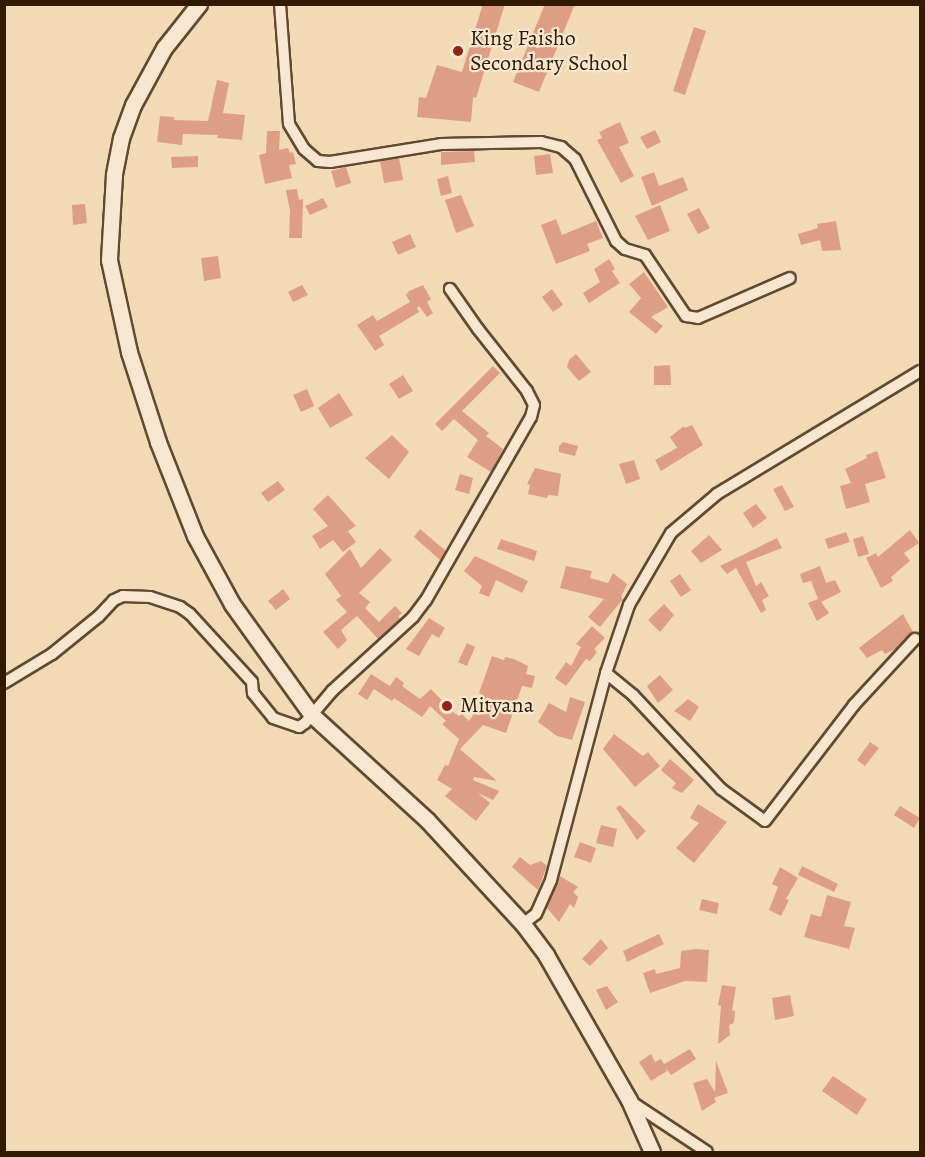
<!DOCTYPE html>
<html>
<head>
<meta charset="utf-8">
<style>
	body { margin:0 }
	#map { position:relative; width:925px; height:1157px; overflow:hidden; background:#f3dab7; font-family:Alegreya,serif }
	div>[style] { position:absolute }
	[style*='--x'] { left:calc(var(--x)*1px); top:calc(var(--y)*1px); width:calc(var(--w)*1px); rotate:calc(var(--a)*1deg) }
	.building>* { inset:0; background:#de9e85 }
	.roads { filter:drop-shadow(2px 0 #614a2f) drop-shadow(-2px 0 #614a2f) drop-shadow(0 2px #614a2f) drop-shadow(0 -2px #614a2f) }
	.street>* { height:10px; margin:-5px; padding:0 5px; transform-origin:5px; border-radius:5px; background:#f7e7d0 }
	.secondary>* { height:15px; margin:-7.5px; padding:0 7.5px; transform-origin:7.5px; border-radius:7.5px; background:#f7e7d0 }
	.dots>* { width:16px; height:16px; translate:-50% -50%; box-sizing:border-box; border:3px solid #f7e7d0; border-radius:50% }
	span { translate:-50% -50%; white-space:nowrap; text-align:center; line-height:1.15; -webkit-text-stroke:4.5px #f7e7d0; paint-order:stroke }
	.poi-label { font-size:22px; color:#301a02 }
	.left { translate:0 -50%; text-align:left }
	.frame { position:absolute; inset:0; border:6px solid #301a02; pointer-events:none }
</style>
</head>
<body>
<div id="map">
	<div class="building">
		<div style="clip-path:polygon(483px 4px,505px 4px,476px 98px,473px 97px,471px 122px,417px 117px,419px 97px,426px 98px,437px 65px,462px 72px)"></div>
		<div style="clip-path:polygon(545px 4px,575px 4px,539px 92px,513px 82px)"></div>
		<div style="clip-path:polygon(694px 27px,706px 31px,685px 95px,673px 91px)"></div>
		<div style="clip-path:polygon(217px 80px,229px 83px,223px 113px,245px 115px,242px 140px,217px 138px,218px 135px,183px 134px,182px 145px,157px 142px,160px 116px,174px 117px,174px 120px,208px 121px)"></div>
		<div style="clip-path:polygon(620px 122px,629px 143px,619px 147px,634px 176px,621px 183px,597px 140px,602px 138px,599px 132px)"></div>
		<div style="clip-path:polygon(655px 130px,661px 142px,647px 149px,640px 137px)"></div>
		<div style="clip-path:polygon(267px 131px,280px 131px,279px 150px,288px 148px,290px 153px,293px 152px,296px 164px,289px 165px,292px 178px,265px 184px,259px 155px,266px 153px)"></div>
		<div style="clip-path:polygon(474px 151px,475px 162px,441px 165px,441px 152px)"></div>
		<div style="clip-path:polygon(550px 154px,553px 173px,536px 175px,534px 156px)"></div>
		<div style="clip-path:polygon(198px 156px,198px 167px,172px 168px,171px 157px)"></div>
		<div style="clip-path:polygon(399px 158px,403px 180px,384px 183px,380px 161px)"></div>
		<div style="clip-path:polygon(346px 167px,351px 183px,336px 188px,331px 171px)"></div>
		<div style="clip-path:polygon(654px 172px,659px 186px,683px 177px,688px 190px,652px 206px,641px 177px)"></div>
		<div style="clip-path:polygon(448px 176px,452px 193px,441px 196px,437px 179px)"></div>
		<div style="clip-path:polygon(297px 189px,299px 200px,303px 199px,302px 238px,289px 238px,290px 211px,286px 190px)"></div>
		<div style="clip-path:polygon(461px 195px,474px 226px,456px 233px,445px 200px)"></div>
		<div style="clip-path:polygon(323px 198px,328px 207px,310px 215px,305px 206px)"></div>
		<div style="clip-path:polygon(85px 204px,87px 223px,73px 225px,72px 205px)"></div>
		<div style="clip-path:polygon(660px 205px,670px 231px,648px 240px,635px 216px)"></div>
		<div style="clip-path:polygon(699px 208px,710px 228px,698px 234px,687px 214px)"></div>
		<div style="clip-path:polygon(556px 219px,562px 235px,596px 221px,603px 238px,587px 244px,590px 251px,556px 264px,541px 225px)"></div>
		<div style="clip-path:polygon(836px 221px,841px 250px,822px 251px,820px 240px,801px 245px,798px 234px,818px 228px,817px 224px)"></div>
		<div style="clip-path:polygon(410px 234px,416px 247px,398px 255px,392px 242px)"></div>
		<div style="clip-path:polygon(218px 256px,221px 278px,204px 281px,201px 258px)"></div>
		<div style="clip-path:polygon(609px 259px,615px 269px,612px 271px,620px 283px,589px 303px,583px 293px,600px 282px,594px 269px)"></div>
		<div style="clip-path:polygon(644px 272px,668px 307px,651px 317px,663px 326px,656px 334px,629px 312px,641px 298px,629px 284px)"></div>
		<div style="clip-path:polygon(302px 285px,308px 295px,293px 302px,288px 292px)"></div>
		<div style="clip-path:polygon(423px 285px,431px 299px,427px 302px,433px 313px,427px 317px,419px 306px,417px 308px,419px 312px,379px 336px,384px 345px,375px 351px,357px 325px,373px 315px,377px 321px,410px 302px,406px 295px,409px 291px)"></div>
		<div style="clip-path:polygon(552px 289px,563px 305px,553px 312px,542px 297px)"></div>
		<div style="clip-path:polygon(576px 354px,591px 372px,579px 381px,567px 367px,569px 360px)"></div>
		<div style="clip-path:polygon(670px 365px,671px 385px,654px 385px,654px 366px)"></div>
		<div style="clip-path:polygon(493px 366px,500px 373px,462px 411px,489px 433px,486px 436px,503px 449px,491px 472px,467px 457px,478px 440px,454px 419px,442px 431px,435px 424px)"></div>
		<div style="clip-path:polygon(403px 375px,413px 391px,399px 399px,389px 384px)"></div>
		<div style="clip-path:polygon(307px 389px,314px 406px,301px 412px,293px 395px)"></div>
		<div style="clip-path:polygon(339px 393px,353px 415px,330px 428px,318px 408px)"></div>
		<div style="clip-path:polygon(692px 425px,703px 445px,661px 471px,655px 460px,677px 448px,670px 437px,684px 426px,685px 428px)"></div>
		<div style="clip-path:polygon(392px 435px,409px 452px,389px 479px,365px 458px)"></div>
		<div style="clip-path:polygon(563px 442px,578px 446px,575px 456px,559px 452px,559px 446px)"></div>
		<div style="clip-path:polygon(877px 451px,886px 478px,865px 484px,870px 502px,846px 509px,840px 486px,851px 483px,845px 469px,867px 458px,866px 455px)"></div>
		<div style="clip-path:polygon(634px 460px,640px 479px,626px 484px,619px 464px)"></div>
		<div style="clip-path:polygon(535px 468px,561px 474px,558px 496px,548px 495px,547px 498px,528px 494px,530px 485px,527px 484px)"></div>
		<div style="clip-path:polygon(460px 474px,473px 478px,469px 494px,455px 490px)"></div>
		<div style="clip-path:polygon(278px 481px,285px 490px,268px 502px,261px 493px)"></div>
		<div style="clip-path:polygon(782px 485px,794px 507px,785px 511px,773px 489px)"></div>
		<div style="clip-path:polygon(328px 495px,356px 526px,348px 531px,356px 542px,343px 552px,333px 540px,320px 549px,312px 536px,328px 526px,313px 509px)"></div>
		<div style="clip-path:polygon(756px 504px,767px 518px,753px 528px,743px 513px)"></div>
		<div style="clip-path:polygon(420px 529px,446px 551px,440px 560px,414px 537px)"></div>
		<div style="clip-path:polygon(910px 530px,919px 543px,904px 553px,910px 561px,891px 577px,893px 581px,881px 588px,866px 558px,876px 553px,878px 557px)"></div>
		<div style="clip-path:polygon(846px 532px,850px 542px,828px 549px,825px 539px)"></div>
		<div style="clip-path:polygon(709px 535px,722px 550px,701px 563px,691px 551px)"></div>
		<div style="clip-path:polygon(863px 536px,869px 554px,858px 557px,853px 539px)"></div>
		<div style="clip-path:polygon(777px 538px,782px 548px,746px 562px,756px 586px,761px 582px,769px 596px,762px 600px,766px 610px,761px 613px,736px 568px,727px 574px,720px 566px)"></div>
		<div style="clip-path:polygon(501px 539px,537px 551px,534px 561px,497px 549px)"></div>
		<div style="clip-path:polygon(380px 548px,392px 560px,359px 593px,370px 602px,365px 608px,379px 622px,395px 606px,402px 613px,398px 616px,400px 619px,378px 639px,357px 616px,341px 630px,347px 640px,338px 649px,323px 632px,347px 612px,336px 600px,341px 596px,325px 574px,350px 549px,361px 568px)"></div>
		<div style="clip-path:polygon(475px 556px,528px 581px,522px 593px,496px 580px,489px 597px,479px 593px,482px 586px,464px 571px)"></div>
		<div style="clip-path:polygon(566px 566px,592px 571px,590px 578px,608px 583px,613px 573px,627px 584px,621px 597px,623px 599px,600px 627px,588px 617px,604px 599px,560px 588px)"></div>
		<div style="clip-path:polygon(820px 566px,826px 583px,835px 580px,841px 592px,821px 602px,829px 613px,817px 621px,808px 603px,818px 599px,811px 581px,803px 583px,800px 574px)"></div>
		<div style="clip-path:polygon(680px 574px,691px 590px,681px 597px,670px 581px)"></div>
		<div style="clip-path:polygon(283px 589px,290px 599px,276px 610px,268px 601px)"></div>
		<div style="clip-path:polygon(664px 604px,674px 615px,660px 632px,648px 620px)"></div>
		<div style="clip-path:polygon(903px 614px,913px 632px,897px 648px,885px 654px,882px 650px,867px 658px,859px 648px)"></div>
		<div style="clip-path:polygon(429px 618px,445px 628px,439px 638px,432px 634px,419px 656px,406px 649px)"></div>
		<div style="clip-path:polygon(592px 626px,605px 638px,594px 649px,597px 652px,590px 661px,586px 659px,566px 686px,555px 678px,566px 662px,571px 666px,581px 647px,576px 644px)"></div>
		<div style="clip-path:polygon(467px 643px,475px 647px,467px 666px,458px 662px)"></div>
		<div style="clip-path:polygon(492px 656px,504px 660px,505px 657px,514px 659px,528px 666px,526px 674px,535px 676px,532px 688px,522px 686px,506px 733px,483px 725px,460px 749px,497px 781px,474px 777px,473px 780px,499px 791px,493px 800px,478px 793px,490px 803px,476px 821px,445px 796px,452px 789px,437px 780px,445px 765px,448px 766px,459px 739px,442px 724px,446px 721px,430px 706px,422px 717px,394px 698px,392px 701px,374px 689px,367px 700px,358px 694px,371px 674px,390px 686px,396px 677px,404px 683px,402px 686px,420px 699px,431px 689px,454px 713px,459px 716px,462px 714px,469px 721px,485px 697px,479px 693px)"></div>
		<div style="clip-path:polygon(660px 675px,673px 690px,658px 703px,647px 686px)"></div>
		<div style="clip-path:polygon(570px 697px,585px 702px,572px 740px,557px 736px,538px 722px,549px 703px,566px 712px)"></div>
		<div style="clip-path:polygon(688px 699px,699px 707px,690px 721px,674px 711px)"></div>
		<div style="clip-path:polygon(614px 734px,643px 756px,648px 752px,660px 766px,635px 787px,603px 749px)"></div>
		<div style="clip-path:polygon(870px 742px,879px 748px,865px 766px,857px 760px)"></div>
		<div style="clip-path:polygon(670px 759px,694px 780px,682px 793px,672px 788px,676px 783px,661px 770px)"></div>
		<div style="clip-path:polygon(698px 804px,727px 822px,694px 863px,676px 848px,699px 823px,690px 818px)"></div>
		<div style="clip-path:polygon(620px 805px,646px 831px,637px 840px,616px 808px)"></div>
		<div style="clip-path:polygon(900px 806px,920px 818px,914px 828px,894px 815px)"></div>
		<div style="clip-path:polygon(601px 825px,617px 829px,613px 847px,596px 843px)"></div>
		<div style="clip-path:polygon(580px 842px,596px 848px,591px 863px,574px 857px)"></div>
		<div style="clip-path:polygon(520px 857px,530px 865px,541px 861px,547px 866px,538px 890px,512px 867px)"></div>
		<div style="clip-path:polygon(802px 866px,838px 884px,834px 892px,798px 875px)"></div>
		<div style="clip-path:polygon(780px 867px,798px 878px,786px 899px,789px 900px,781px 916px,769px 910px,778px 887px,772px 884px)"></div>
		<div style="clip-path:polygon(560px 876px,578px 887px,573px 892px,578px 897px,574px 908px,570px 904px,559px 922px,547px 908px)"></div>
		<div style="clip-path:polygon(827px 895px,851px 902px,844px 926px,855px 928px,849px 949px,804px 937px,811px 914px,821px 917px)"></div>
		<div style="clip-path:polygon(702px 899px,719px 903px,717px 914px,699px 910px)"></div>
		<div style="clip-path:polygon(659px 934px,664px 944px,627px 962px,623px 951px)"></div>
		<div style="clip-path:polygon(601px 939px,608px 948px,590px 966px,582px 959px)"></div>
		<div style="clip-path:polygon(696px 949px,709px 950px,707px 982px,685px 981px,650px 993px,643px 973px,655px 969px,656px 974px,680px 968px,681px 951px)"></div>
		<div style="clip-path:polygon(722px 985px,736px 987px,732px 1011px,735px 1010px,734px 1023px,729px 1025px,730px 1035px,718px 1044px,721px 1006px,718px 1005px)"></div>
		<div style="clip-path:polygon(607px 986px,618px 1002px,606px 1010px,596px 990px)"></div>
		<div style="clip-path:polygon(790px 995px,794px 1016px,775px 1020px,772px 998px)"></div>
		<div style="clip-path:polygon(690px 1049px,696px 1059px,671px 1075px,665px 1067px,667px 1071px,651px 1081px,639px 1062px,651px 1054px,655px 1062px,661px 1059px,664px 1064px)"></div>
		<div style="clip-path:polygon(716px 1061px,728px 1093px,714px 1098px,716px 1102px,702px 1111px,693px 1083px,707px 1079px,715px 1092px)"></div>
		<div style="clip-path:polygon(833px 1076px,867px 1099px,857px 1115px,822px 1091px)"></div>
	</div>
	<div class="roads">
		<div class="street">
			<div style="--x:280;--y:4;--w:120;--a:85.7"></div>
			<div style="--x:289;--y:124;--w:29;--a:59"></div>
			<div style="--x:304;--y:149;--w:18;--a:41"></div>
			<div style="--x:318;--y:161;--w:12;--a:5"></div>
			<div style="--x:330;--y:162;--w:112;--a:-9.2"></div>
			<div style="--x:441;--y:144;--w:100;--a:-1.1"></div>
			<div style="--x:541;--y:142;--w:21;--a:14"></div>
			<div style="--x:561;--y:147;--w:18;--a:41"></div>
			<div style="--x:575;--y:159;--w:92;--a:63.4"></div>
			<div style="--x:616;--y:241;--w:12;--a:42"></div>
			<div style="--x:625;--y:249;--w:21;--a:17"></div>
			<div style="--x:645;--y:255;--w:73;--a:56.1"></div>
			<div style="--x:686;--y:316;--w:12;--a:9"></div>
			<div style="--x:698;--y:318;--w:100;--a:-23.5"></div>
			<div style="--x:606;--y:673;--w:35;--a:39"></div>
			<div style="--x:633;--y:695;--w:129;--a:46.9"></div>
			<div style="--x:721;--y:789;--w:54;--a:36"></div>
			<div style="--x:765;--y:821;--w:146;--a:-52.5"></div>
			<div style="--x:854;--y:705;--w:90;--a:-47.3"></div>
			<div style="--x:4;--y:683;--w:56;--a:-31.1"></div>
			<div style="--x:52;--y:654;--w:60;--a:-39"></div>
			<div style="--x:99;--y:616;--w:22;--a:-47"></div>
			<div style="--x:114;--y:600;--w:10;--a:-24"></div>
			<div style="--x:123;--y:596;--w:27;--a:2"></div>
			<div style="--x:150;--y:597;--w:32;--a:18"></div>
			<div style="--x:180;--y:607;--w:12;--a:35"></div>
			<div style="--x:190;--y:614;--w:92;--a:47.6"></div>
			<div style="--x:252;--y:682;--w:11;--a:85"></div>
			<div style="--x:253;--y:693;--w:32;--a:51"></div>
			<div style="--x:273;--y:718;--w:28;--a:19"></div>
			<div style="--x:299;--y:727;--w:7;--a:-34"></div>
			<div style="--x:305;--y:723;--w:42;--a:-49.8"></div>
			<div style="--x:332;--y:691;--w:110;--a:-42.4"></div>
			<div style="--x:413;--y:617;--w:21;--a:-53"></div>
			<div style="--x:426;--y:600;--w:211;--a:-60.2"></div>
			<div style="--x:531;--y:417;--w:12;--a:-76"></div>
			<div style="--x:534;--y:405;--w:16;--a:-117"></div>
			<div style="--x:527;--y:391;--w:79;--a:-128.3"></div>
			<div style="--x:478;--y:329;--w:49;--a:-125"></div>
			<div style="--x:523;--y:924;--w:16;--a:-38"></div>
			<div style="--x:536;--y:914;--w:37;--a:-66"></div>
			<div style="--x:551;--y:880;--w:214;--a:-75.1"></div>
			<div style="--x:606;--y:673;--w:72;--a:-71.3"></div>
			<div style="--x:629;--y:605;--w:83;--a:-59.7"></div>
			<div style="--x:671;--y:533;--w:60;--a:-40.3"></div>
			<div style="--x:717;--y:494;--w:237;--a:-31.2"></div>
			<div style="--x:630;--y:1101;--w:92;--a:33.5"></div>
		</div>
		<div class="secondary">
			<div style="--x:199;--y:4;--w:56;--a:128.5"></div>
			<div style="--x:164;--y:48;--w:65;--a:118.5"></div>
			<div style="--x:133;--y:105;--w:35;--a:110"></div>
			<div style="--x:121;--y:138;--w:38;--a:101"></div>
			<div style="--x:114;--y:175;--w:85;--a:93.4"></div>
			<div style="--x:109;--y:260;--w:94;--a:77.7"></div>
			<div style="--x:129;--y:352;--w:95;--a:72.1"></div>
			<div style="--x:158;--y:442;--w:101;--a:68.5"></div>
			<div style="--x:195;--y:536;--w:77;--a:61.4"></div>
			<div style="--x:232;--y:604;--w:135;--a:54.3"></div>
			<div style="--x:311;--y:714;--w:157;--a:42.4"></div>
			<div style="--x:427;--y:820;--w:142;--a:47.3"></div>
			<div style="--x:523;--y:924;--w:39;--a:53"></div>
			<div style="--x:546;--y:955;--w:167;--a:60.2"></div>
			<div style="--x:629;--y:1100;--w:57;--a:66.1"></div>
		</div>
	</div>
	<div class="dots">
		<div style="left:458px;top:51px;background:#8f2418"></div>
		<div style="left:447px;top:706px;background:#8f2418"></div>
	</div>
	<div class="poi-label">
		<span class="left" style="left:470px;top:51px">King Faisho<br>Secondary School</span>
		<span class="left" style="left:460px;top:706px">Mityana</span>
	</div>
	<div class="frame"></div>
</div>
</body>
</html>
